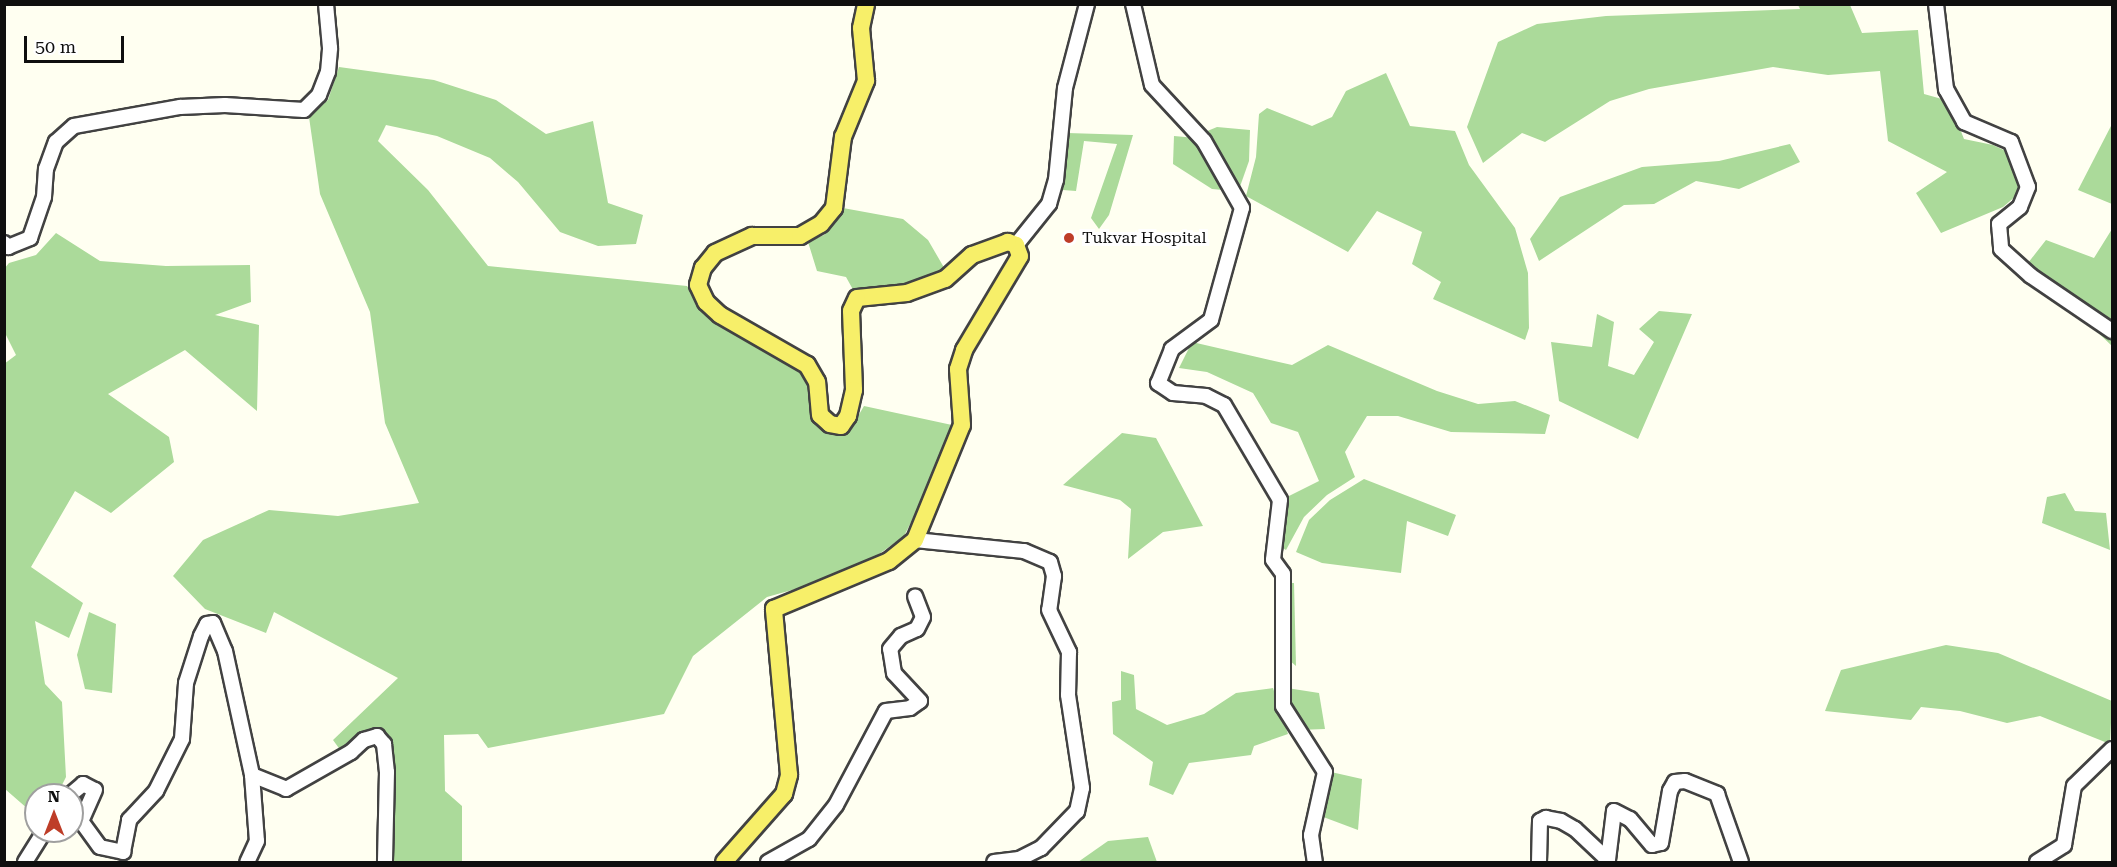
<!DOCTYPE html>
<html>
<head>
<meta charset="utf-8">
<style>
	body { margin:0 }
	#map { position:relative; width:2117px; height:867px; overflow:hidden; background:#fffff1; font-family:"Roboto Serif",serif }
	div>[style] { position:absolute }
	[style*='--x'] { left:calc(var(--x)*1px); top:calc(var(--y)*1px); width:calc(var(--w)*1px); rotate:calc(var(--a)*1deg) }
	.forest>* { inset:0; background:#abda9a }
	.roads { filter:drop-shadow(2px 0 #424242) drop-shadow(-2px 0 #424242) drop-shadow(0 2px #424242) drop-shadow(0 -2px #424242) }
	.minor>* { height:14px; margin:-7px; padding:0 7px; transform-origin:7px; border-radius:7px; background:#fff }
	.major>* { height:16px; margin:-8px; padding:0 8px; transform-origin:8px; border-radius:8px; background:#f7ef69 }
	.dots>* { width:16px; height:16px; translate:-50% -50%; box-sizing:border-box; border:3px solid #fff; border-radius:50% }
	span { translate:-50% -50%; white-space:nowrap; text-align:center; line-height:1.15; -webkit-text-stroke:6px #fff; paint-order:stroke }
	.poi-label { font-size:16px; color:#0f0f0f }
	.left { translate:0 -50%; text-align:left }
	.frame { position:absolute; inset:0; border:6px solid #0f0f0f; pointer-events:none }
	.north { position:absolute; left:24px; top:783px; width:60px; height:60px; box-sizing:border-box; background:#fff; border:2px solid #9f9f9f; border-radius:50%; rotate:0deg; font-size:16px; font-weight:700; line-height:24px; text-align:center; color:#0f0f0f }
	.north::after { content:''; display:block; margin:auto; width:21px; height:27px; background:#be3d28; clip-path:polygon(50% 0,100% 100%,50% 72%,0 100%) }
	.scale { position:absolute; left:24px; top:36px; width:100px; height:27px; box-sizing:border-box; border:3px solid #0f0f0f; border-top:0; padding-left:8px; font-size:18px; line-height:21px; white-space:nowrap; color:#0f0f0f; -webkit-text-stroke:4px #fff; paint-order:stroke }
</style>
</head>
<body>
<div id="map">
	<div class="forest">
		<div style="clip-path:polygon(1798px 5px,1850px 5px,1862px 33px,1918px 30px,1924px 94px,1949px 101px,1964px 139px,1993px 145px,2012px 154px,2022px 175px,2017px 195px,2003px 207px,1941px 233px,1916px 193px,1947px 172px,1888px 141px,1880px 71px,1828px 75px,1773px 67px,1649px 89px,1610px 101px,1545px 142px,1522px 133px,1483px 163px,1467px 127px,1498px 42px,1537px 24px,1606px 16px,1800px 9px)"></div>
		<div style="clip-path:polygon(339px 67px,434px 80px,496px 100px,546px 134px,593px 121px,608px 203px,643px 215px,636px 244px,598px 246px,560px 232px,518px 182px,490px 158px,437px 136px,386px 125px,378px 141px,428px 190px,488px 266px,687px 286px,701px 304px,807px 374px,835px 428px,854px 423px,864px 406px,952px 425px,942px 461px,904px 536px,853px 573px,767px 597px,693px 656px,664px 714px,488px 748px,478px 734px,444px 735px,445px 791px,462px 806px,462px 862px,391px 862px,395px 770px,390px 740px,377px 729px,360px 734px,341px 751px,333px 740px,398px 678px,274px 612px,266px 633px,205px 609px,173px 576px,203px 540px,269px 510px,338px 516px,419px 503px,385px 423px,370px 312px,320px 194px,309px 117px,328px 100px)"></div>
		<div style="clip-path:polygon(1386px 73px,1410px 126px,1455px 131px,1469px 165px,1515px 228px,1528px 273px,1529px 328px,1525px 340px,1433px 299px,1441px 282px,1412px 264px,1422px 232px,1377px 211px,1348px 252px,1246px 196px,1256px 157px,1259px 114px,1267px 108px,1312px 126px,1332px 117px,1346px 91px)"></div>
		<div style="clip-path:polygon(2112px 124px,2112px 204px,2078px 190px)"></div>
		<div style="clip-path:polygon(1217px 127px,1250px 130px,1249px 161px,1237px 195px,1205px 132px)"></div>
		<div style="clip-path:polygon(1067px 133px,1133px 135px,1109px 215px,1099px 229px,1091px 218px,1117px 144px,1084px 141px,1076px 191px,1063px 190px)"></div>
		<div style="clip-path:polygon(1174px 136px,1196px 138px,1223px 190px,1212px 189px,1173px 164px)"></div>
		<div style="clip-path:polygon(1790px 144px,1800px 162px,1739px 189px,1696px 181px,1654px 204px,1624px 205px,1539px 261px,1530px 239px,1560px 197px,1642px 167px,1719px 161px)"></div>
		<div style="clip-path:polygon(843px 208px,903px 219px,928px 240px,946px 271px,910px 287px,856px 295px,846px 277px,817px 271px,808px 242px,824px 235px)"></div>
		<div style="clip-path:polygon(2112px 229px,2112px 346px,2091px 326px,2051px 301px,2046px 279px,2028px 263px,2046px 240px,2094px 258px)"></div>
		<div style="clip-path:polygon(56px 233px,100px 261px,166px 266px,250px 265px,251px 302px,215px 315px,259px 325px,257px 411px,185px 350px,108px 394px,169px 437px,174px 462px,111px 513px,75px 491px,31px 567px,83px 603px,69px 638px,35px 621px,45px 684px,62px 702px,66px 777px,57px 795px,36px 795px,36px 816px,5px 789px,4px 364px,16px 355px,5px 333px,4px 269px,9px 263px,36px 255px)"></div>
		<div style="clip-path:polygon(1659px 311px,1692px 314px,1638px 439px,1559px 401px,1551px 342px,1592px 347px,1597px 314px,1614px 322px,1608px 366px,1634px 375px,1654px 342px,1639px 329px)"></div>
		<div style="clip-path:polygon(1192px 342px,1292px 365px,1328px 345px,1437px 391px,1478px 404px,1515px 401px,1550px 415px,1545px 434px,1451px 432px,1398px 416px,1367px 416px,1345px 452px,1355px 477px,1327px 495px,1304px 517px,1286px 550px,1277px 544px,1287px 497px,1319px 481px,1298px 432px,1271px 423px,1253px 393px,1207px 372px,1179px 368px)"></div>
		<div style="clip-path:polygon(1122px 433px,1156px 438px,1203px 526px,1163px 532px,1128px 559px,1131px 509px,1120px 500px,1063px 485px)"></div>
		<div style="clip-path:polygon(1364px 479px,1456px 515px,1448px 536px,1407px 521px,1401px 573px,1322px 563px,1296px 552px,1309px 520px,1330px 500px)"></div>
		<div style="clip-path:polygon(2065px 493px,2075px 511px,2106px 513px,2110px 550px,2042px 523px,2047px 497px)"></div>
		<div style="clip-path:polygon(1286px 583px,1294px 583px,1296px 666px,1289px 660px)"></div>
		<div style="clip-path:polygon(89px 612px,116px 624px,112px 693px,85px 689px,77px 655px)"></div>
		<div style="clip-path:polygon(1946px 645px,1998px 653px,2112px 701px,2110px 744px,2040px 716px,2007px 723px,1960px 711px,1921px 707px,1911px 720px,1825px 711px,1841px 670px)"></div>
		<div style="clip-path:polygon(1121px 671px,1134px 675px,1136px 709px,1167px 725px,1204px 714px,1236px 693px,1273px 688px,1288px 734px,1254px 746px,1251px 755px,1189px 763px,1173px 795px,1149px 785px,1153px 762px,1113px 734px,1112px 702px,1121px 700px)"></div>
		<div style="clip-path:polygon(1287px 688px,1319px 693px,1325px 729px,1298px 730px,1287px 706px)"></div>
		<div style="clip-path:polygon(1331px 772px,1362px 779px,1358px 830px,1318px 815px)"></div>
		<div style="clip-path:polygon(1148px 837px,1157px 862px,1078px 862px,1108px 841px)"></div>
	</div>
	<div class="roads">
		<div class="minor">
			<div style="--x:1133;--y:4;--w:83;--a:76.8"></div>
			<div style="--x:1152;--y:85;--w:76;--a:47.1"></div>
			<div style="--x:1204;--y:141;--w:77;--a:60.4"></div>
			<div style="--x:1242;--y:208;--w:116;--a:105.5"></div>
			<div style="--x:1211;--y:320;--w:49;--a:143.4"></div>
			<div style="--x:1172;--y:349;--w:37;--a:112"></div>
			<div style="--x:1158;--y:383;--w:18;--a:34"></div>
			<div style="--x:1173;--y:393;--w:33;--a:5"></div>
			<div style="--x:1206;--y:396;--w:20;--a:27"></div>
			<div style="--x:1224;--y:405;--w:110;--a:59.5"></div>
			<div style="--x:1280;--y:500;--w:60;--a:96.7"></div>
			<div style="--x:1273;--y:560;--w:17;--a:54"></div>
			<div style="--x:1283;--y:574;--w:132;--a:90"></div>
			<div style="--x:1283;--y:706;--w:78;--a:57.5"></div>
			<div style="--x:1325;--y:772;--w:65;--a:102.5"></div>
			<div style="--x:1311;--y:835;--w:27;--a:82"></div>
			<div style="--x:1936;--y:4;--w:86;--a:83.3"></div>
			<div style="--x:1946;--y:89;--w:38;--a:61"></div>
			<div style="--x:1964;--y:122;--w:51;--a:23.1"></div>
			<div style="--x:2011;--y:142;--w:48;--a:69.3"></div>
			<div style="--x:2028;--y:187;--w:22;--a:112"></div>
			<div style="--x:2020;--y:207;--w:27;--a:141"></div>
			<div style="--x:1999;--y:224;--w:25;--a:85"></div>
			<div style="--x:2001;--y:249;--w:40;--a:42"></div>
			<div style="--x:2031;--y:276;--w:98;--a:34.2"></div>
			<div style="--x:4;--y:243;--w:6;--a:45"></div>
			<div style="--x:8;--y:247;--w:24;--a:-22"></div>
			<div style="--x:30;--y:238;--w:43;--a:-71.1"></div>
			<div style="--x:44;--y:197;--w:28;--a:-86"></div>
			<div style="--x:46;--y:169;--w:29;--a:-70"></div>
			<div style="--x:56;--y:142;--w:24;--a:-42"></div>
			<div style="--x:74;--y:126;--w:108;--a:-10.2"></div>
			<div style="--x:180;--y:107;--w:45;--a:-2.5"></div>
			<div style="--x:225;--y:105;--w:79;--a:3.6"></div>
			<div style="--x:304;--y:110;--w:21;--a:-45"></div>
			<div style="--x:319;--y:95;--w:25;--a:-69"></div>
			<div style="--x:328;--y:72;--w:24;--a:-85"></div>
			<div style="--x:330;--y:48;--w:44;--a:-95.2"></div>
			<div style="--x:1016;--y:245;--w:53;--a:-51.2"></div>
			<div style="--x:1049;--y:204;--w:25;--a:-74"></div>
			<div style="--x:1056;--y:180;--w:92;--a:-84.4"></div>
			<div style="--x:1065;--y:88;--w:87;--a:-75.3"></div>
			<div style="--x:915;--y:540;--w:110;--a:5.8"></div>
			<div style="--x:1024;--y:551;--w:28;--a:23"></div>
			<div style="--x:1050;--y:562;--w:15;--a:74"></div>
			<div style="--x:1054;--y:576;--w:34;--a:98"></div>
			<div style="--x:1049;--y:610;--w:47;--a:64.5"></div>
			<div style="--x:1069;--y:652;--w:43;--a:91.3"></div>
			<div style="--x:1068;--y:695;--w:94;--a:81.4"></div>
			<div style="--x:1082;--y:788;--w:24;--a:102"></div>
			<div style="--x:1077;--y:811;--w:52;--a:134.2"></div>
			<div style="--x:1041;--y:848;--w:25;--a:153"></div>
			<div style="--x:1019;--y:859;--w:25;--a:173"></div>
			<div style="--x:252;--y:775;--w:37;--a:22"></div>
			<div style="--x:286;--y:789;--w:75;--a:-29.6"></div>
			<div style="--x:351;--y:752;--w:18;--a:-43"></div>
			<div style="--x:364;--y:740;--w:14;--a:-17"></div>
			<div style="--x:377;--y:736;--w:11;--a:49"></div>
			<div style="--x:384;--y:744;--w:28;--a:84"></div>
			<div style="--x:387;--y:772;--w:90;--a:91.3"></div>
			<div style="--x:70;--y:795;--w:17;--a:-40"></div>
			<div style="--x:83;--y:784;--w:13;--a:27"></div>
			<div style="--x:95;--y:790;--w:34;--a:114"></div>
			<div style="--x:81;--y:821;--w:32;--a:54"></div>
			<div style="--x:100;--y:847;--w:24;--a:12"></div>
			<div style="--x:123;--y:852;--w:33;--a:-79"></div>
			<div style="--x:129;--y:820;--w:40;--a:-47"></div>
			<div style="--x:156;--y:791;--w:58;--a:-63.4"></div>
			<div style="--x:182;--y:739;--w:56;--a:-85.9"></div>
			<div style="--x:186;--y:683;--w:49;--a:-72.3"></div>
			<div style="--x:201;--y:636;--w:13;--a:-63"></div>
			<div style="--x:207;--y:624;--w:6;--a:-9"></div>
			<div style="--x:213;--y:623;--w:30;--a:67"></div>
			<div style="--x:225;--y:651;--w:127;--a:77.7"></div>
			<div style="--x:252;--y:775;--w:66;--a:85.7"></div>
			<div style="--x:257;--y:841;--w:23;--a:115"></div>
			<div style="--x:25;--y:862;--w:36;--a:-58"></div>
			<div style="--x:768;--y:862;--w:47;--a:-29.3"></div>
			<div style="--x:809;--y:839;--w:43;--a:-51.5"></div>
			<div style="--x:836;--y:805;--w:106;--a:-62"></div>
			<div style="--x:886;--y:711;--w:24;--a:-7"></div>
			<div style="--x:910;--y:708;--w:12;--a:-35"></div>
			<div style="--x:920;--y:701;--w:38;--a:-133"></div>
			<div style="--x:894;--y:673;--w:24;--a:-99"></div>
			<div style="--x:890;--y:649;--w:17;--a:-50"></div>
			<div style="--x:901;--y:636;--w:17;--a:-24"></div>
			<div style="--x:917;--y:629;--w:13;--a:-63"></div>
			<div style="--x:923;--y:617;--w:22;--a:-111"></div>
			<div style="--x:1539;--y:862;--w:41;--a:-88.6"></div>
			<div style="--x:1540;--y:821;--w:7;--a:-27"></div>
			<div style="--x:1546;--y:818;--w:15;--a:11"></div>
			<div style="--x:1561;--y:821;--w:16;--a:30"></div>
			<div style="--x:1575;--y:829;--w:45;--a:43.2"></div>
			<div style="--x:1608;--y:860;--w:49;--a:-83"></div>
			<div style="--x:1614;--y:811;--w:18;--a:27"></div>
			<div style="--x:1630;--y:819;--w:34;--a:50"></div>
			<div style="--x:1652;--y:845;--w:9;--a:-13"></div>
			<div style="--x:1661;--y:843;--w:53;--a:-80.2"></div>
			<div style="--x:1670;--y:791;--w:10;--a:-61"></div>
			<div style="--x:1675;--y:782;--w:10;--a:-6"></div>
			<div style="--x:1685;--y:781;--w:35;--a:22"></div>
			<div style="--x:1717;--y:794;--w:72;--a:70.6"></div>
			<div style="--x:2037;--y:862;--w:32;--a:-32"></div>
			<div style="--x:2064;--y:845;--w:60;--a:-80.4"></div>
			<div style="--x:2074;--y:786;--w:53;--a:-44.2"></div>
		</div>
		<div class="major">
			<div style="--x:724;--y:862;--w:91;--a:-48.6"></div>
			<div style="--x:784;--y:794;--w:20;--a:-75"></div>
			<div style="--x:789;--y:775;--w:167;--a:-95.2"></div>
			<div style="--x:774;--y:609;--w:125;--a:-22.7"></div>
			<div style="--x:889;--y:561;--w:33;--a:-39"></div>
			<div style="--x:915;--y:540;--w:124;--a:-67.8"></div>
			<div style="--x:962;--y:425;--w:56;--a:-94.1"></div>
			<div style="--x:958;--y:369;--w:20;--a:-72"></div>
			<div style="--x:964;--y:350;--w:109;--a:-59.2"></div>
			<div style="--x:1020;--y:256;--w:12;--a:-110"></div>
			<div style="--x:1016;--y:245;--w:9;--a:-159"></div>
			<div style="--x:1008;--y:242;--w:38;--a:160"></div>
			<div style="--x:972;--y:255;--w:36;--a:138"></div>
			<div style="--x:945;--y:279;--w:40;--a:159.8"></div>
			<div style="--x:907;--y:293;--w:50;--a:174.3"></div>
			<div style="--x:857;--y:298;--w:14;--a:115"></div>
			<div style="--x:851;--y:311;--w:79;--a:87.8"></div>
			<div style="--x:854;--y:390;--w:27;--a:103"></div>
			<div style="--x:848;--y:416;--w:12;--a:125"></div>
			<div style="--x:841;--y:426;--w:11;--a:-170"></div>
			<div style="--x:830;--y:424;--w:13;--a:-138"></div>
			<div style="--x:820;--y:415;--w:33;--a:-95"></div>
			<div style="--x:817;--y:382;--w:20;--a:-120"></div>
			<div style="--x:807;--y:365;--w:100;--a:-150.1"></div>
			<div style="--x:720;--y:315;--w:19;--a:-137"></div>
			<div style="--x:706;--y:302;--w:19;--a:-115"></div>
			<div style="--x:698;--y:285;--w:18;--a:-74"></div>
			<div style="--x:703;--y:268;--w:19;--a:-51"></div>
			<div style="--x:715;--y:253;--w:41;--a:-24.7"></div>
			<div style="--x:752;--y:236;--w:48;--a:0"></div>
			<div style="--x:800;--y:236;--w:24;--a:-30"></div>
			<div style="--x:821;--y:224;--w:21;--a:-51"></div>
			<div style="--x:834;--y:208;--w:72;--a:-82.8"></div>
			<div style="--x:843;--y:137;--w:61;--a:-67.7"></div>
			<div style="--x:866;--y:81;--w:53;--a:-95.4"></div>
			<div style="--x:861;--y:28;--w:25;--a:-78"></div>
		</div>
	</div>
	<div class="dots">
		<div style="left:1069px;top:238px;background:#be3d28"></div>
	</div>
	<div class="poi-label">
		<span class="left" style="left:1082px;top:238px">Tukvar Hospital</span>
	</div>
	<div class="frame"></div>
	<div class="north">N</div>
	<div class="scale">50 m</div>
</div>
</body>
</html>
